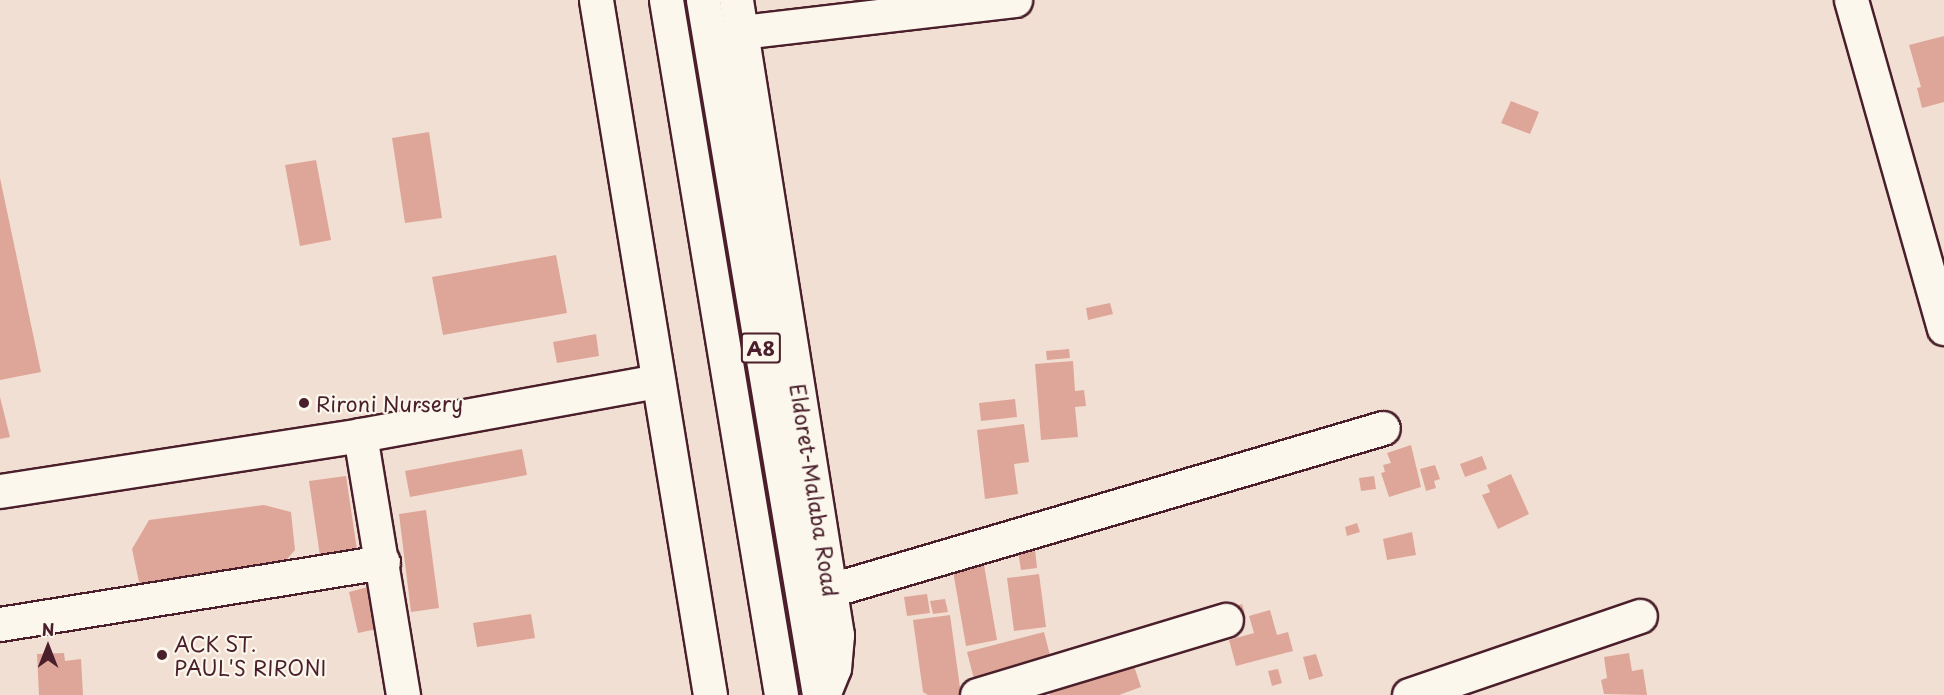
<!DOCTYPE html>
<html>
<head>
<meta charset="utf-8">
<style>
	body { margin:0 }
	#map { position:relative; width:1944px; height:695px; overflow:hidden; background:#f2dfd3; font-family:"Playpen Sans",sans-serif }
	div>[style] { position:absolute }
	[style*='--x'] { left:calc(var(--x)*1px); top:calc(var(--y)*1px); width:calc(var(--w)*1px); rotate:calc(var(--a)*1deg) }
	.building>* { inset:0; background:#dea698 }
	.roads { filter:drop-shadow(2px 0 #4a1f2b) drop-shadow(-2px 0 #4a1f2b) drop-shadow(0 2px #4a1f2b) drop-shadow(0 -2px #4a1f2b) }
	.minor>* { height:33px; margin:-16.5px; padding:0 16.5px; transform-origin:16.5px; border-radius:16.5px; background:#fbf7ec }
	.highway>* { height:33px; margin:-16.5px; padding:0 16.5px; transform-origin:16.5px; border-radius:16.5px; background:#fbf7ec }
	.dots>* { width:16px; height:16px; translate:-50% -50%; box-sizing:border-box; border:3px solid #fbf7ec; border-radius:50% }
	span { translate:-50% -50%; white-space:nowrap; text-align:center; line-height:1.15; -webkit-text-stroke:4.5px #fbf7ec; paint-order:stroke }
	.shield-label span { padding:2px 4px; background:#fbf7ec; border:2px solid; border-radius:4px; -webkit-text-stroke-width:0 }
	.shield-label { font-size:20px; color:#4a1f2b; font-weight:700 }
	.poi-label { font-size:21px; color:#4a1f2b }
	.left { translate:0 -50%; text-align:left }
	.street-label { font-size:21px; color:#4a1f2b }
	.north { position:absolute; left:18px; top:617px; width:60px; height:60px; -webkit-text-stroke:4px #fbf7ec; paint-order:stroke; rotate:0deg; font-size:16px; font-weight:700; line-height:24px; text-align:center; color:#4a1f2b }
	.north::after { content:''; display:block; margin:auto; width:21px; height:27px; background:#4a1f2b; clip-path:polygon(50% 0,100% 100%,50% 72%,0 100%) }
</style>
</head>
<body>
<div id="map">
	<div class="building">
		<div style="clip-path:polygon(1944px 36px,1944px 102px,1922px 108px,1917px 88px,1921px 87px,1909px 45px)"></div>
		<div style="clip-path:polygon(1511px 101px,1539px 112px,1530px 134px,1501px 123px)"></div>
		<div style="clip-path:polygon(429px 132px,442px 218px,405px 223px,392px 138px)"></div>
		<div style="clip-path:polygon(316px 160px,331px 240px,300px 246px,285px 165px)"></div>
		<div style="clip-path:polygon(0 178px,41px 372px,0 380px)"></div>
		<div style="clip-path:polygon(556px 255px,567px 313px,443px 335px,432px 277px)"></div>
		<div style="clip-path:polygon(1110px 303px,1113px 314px,1088px 320px,1086px 308px)"></div>
		<div style="clip-path:polygon(596px 334px,599px 356px,557px 363px,553px 342px)"></div>
		<div style="clip-path:polygon(1069px 349px,1070px 358px,1047px 360px,1046px 351px)"></div>
		<div style="clip-path:polygon(1073px 361px,1075px 391px,1084px 390px,1086px 406px,1075px 407px,1078px 437px,1041px 440px,1035px 364px)"></div>
		<div style="clip-path:polygon(0 397px,10px 437px,0 439px)"></div>
		<div style="clip-path:polygon(1015px 399px,1017px 417px,981px 421px,979px 403px)"></div>
		<div style="clip-path:polygon(1024px 424px,1029px 462px,1014px 464px,1018px 494px,985px 499px,977px 430px)"></div>
		<div style="clip-path:polygon(1411px 445px,1421px 487px,1389px 497px,1381px 473px,1385px 472px,1383px 465px,1391px 463px,1387px 453px)"></div>
		<div style="clip-path:polygon(522px 449px,527px 475px,410px 497px,405px 471px)"></div>
		<div style="clip-path:polygon(1482px 456px,1487px 469px,1465px 477px,1460px 464px)"></div>
		<div style="clip-path:polygon(1435px 465px,1440px 479px,1434px 481px,1436px 488px,1426px 491px,1420px 469px)"></div>
		<div style="clip-path:polygon(1511px 474px,1529px 514px,1498px 529px,1482px 495px,1490px 492px,1487px 485px)"></div>
		<div style="clip-path:polygon(346px 476px,357px 550px,320px 556px,309px 481px)"></div>
		<div style="clip-path:polygon(1374px 476px,1376px 489px,1361px 491px,1359px 478px)"></div>
		<div style="clip-path:polygon(264px 505px,291px 512px,295px 550px,280px 567px,147px 591px,139px 582px,132px 549px,149px 520px)"></div>
		<div style="clip-path:polygon(426px 510px,439px 608px,411px 612px,399px 514px)"></div>
		<div style="clip-path:polygon(1357px 523px,1360px 532px,1347px 536px,1345px 527px)"></div>
		<div style="clip-path:polygon(1412px 532px,1416px 555px,1387px 560px,1383px 539px)"></div>
		<div style="clip-path:polygon(1035px 549px,1037px 568px,1021px 570px,1018px 551px)"></div>
		<div style="clip-path:polygon(984px 565px,997px 640px,966px 646px,953px 571px)"></div>
		<div style="clip-path:polygon(1039px 574px,1046px 627px,1014px 631px,1007px 578px)"></div>
		<div style="clip-path:polygon(368px 587px,377px 629px,358px 633px,349px 592px)"></div>
		<div style="clip-path:polygon(927px 594px,930px 613px,907px 616px,904px 597px)"></div>
		<div style="clip-path:polygon(945px 599px,948px 612px,933px 614px,930px 601px)"></div>
		<div style="clip-path:polygon(1242px 604px,1246px 618px,1233px 622px,1229px 609px)"></div>
		<div style="clip-path:polygon(1270px 610px,1277px 635px,1288px 632px,1293px 651px,1236px 666px,1229px 640px,1254px 633px,1249px 616px)"></div>
		<div style="clip-path:polygon(531px 614px,535px 638px,477px 647px,473px 623px)"></div>
		<div style="clip-path:polygon(950px 615px,961px 695px,928px 695px,923px 692px,913px 620px)"></div>
		<div style="clip-path:polygon(1044px 632px,1052px 663px,975px 683px,967px 652px)"></div>
		<div style="clip-path:polygon(64px 653px,65px 661px,81px 659px,83px 695px,39px 695px,37px 654px)"></div>
		<div style="clip-path:polygon(1629px 653px,1632px 671px,1643px 669px,1647px 695px,1604px 694px,1601px 680px,1607px 678px,1604px 657px)"></div>
		<div style="clip-path:polygon(1316px 654px,1323px 676px,1309px 680px,1303px 657px)"></div>
		<div style="clip-path:polygon(1133px 663px,1141px 687px,1119px 695px,1050px 695px,1048px 689px)"></div>
		<div style="clip-path:polygon(1278px 669px,1282px 683px,1272px 686px,1268px 671px)"></div>
	</div>
	<div class="roads">
		<div class="minor">
			<div style="--x:596;--y:0;--w:704;--a:80.68"></div>
			<div style="--x:736;--y:0;--w:643;--a:80.96"></div>
			<div style="--x:837;--y:635;--w:33;--a:95"></div>
			<div style="--x:834;--y:668;--w:29;--a:112"></div>
			<div style="--x:1851;--y:0;--w:341;--a:74.2"></div>
			<div style="--x:742;--y:32;--w:275;--a:-6.7"></div>
			<div style="--x:360;--y:435;--w:264;--a:80.6"></div>
			<div style="--x:0;--y:491;--w:364;--a:-8.8"></div>
			<div style="--x:360;--y:435;--w:303;--a:-10.3"></div>
			<div style="--x:831;--y:590;--w:575;--a:-16.36"></div>
			<div style="--x:0;--y:624;--w:388;--a:-9.2"></div>
			<div style="--x:977;--y:695;--w:260;--a:-16.8"></div>
			<div style="--x:1409;--y:695;--w:244;--a:-18.9"></div>
		</div>
		<div class="highway">
			<div style="--x:666;--y:0;--w:704;--a:80.6"></div>
			<div style="--x:703;--y:0;--w:705;--a:80.52"></div>
		</div>
	</div>
	<div class="dots">
		<div style="left:304px;top:403px;background:#4a1f2b"></div>
		<div style="left:162px;top:655px;background:#4a1f2b"></div>
	</div>
	<div class="shield-label">
		<span style="left:761px;top:348px">A8</span>
	</div>
	<div class="poi-label">
		<span class="left" style="left:316px;top:403px">Rironi Nursery</span>
		<span class="left" style="left:174px;top:655px">ACK ST.<br>PAUL'S RIRONI</span>
	</div>
	<div class="street-label">
		<span style="left:815px;top:490px;rotate:81deg">Eldoret-Malaba Road</span>
	</div>
	<div class="north">N</div>
</div>
</body>
</html>
